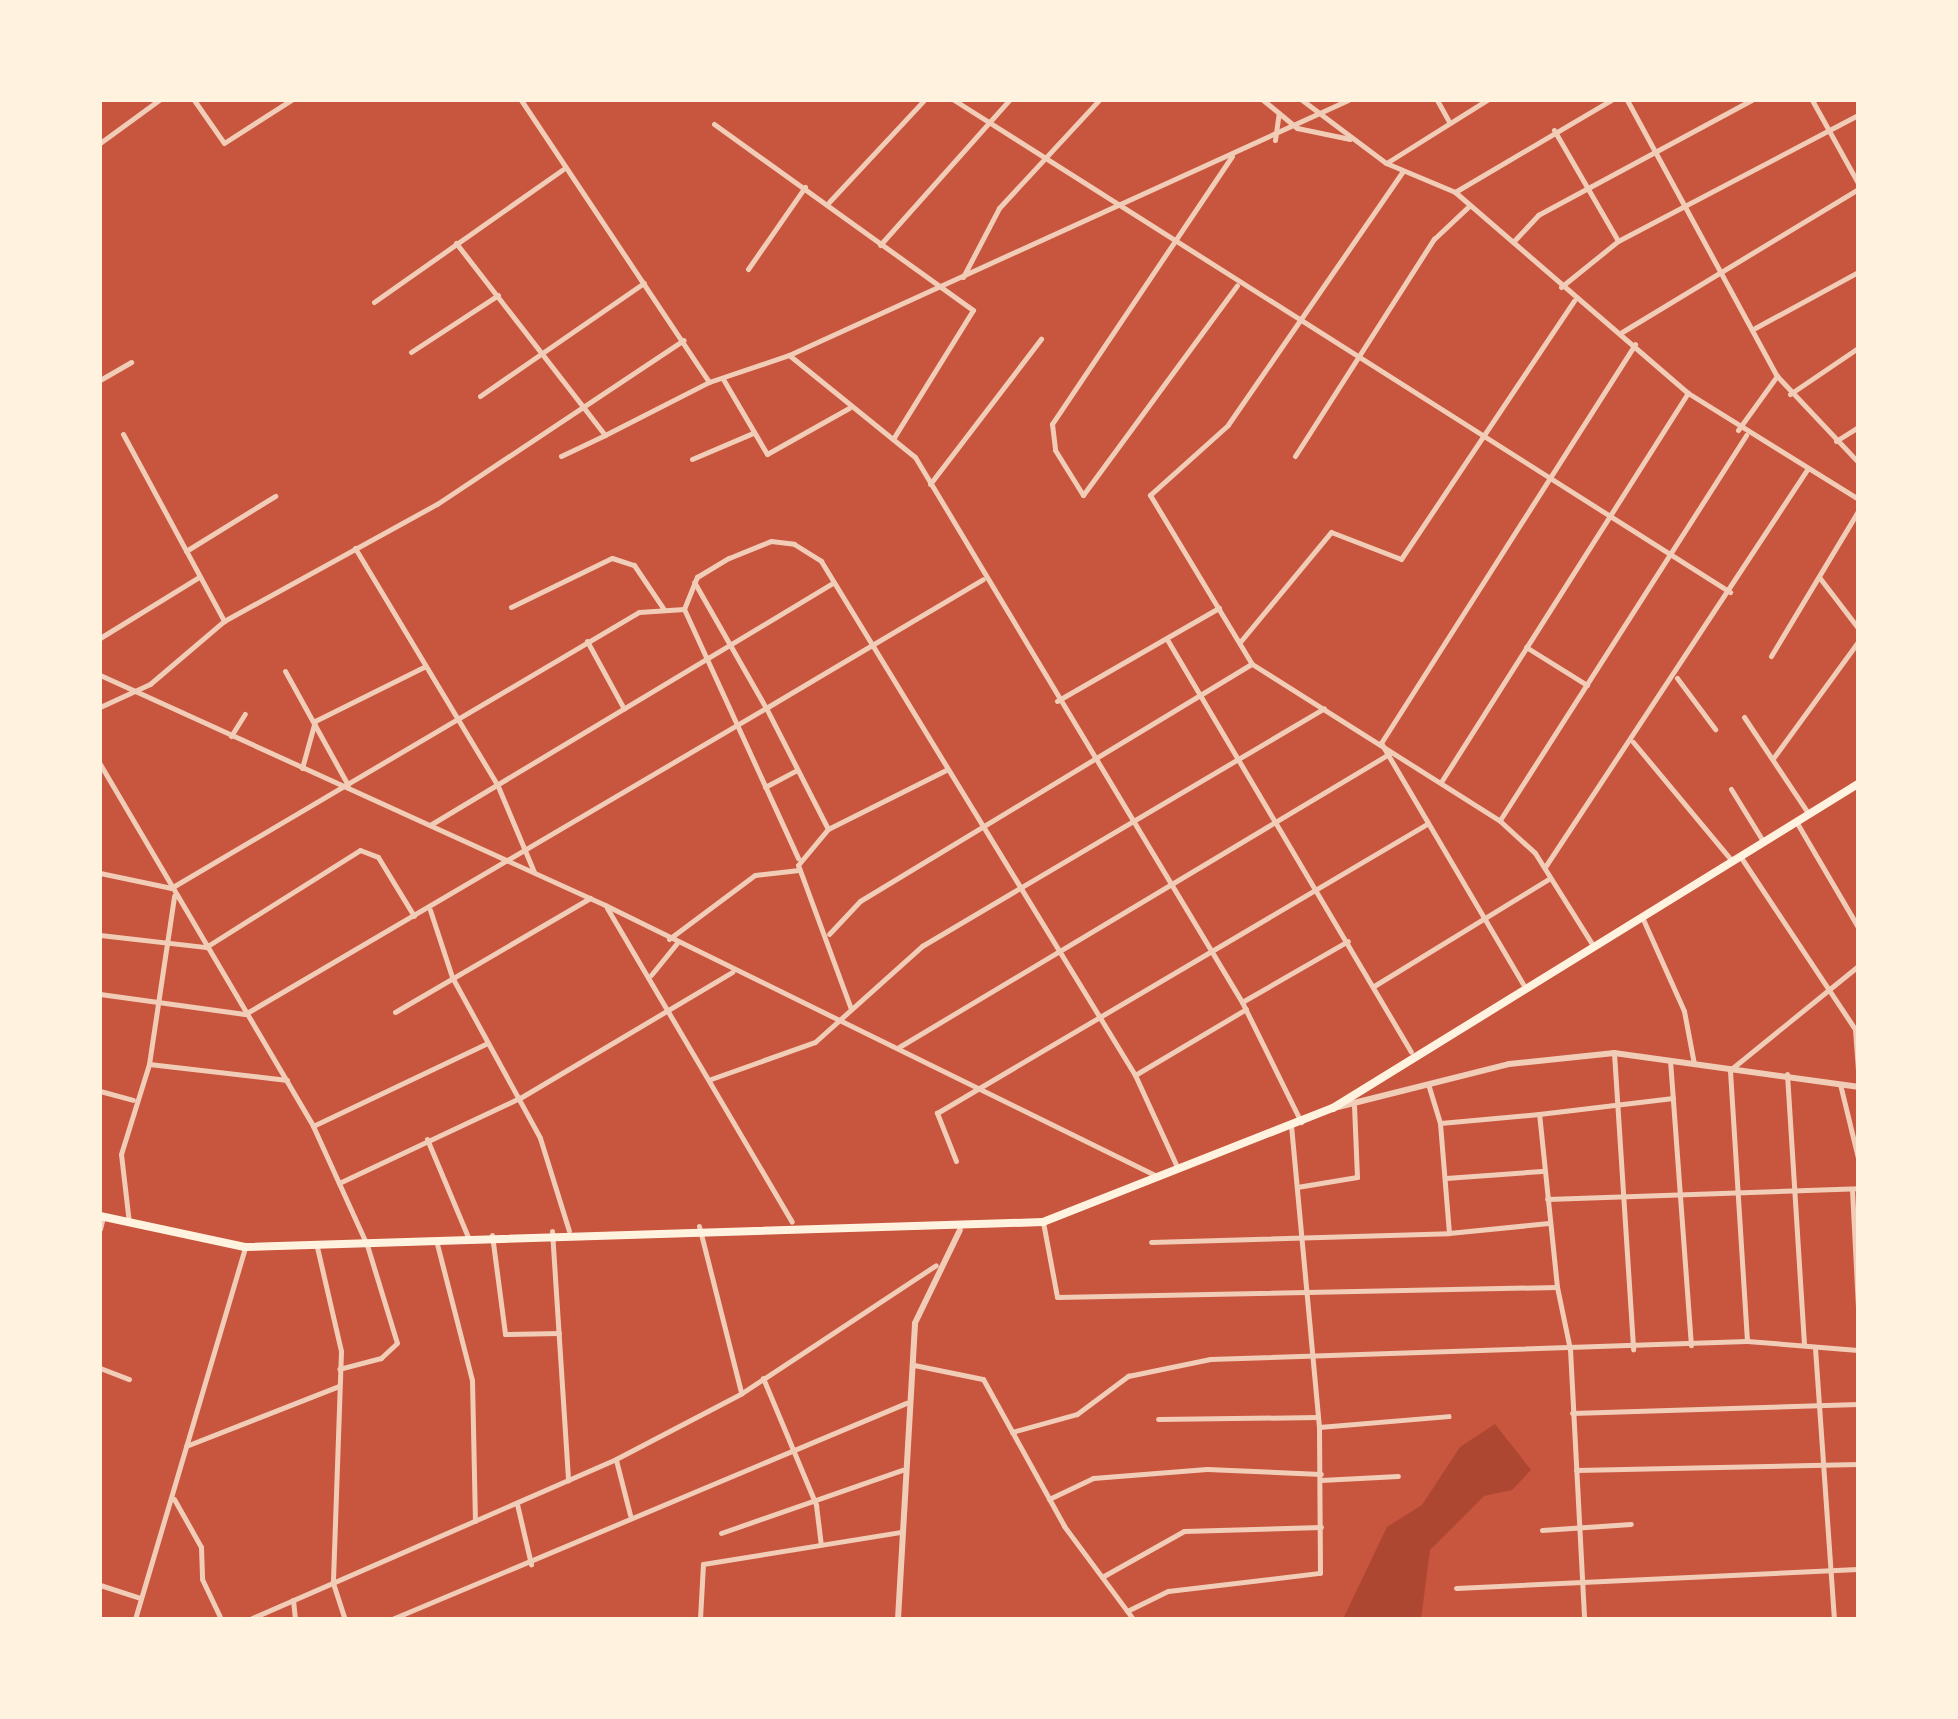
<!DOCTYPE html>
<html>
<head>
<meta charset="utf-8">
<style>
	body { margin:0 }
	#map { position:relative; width:1958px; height:1719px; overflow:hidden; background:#c8553d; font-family:Georgia,serif }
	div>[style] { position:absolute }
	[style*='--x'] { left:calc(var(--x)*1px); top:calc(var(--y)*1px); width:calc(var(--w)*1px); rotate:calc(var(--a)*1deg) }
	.green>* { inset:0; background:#ae4732 }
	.minor>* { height:5px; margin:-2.5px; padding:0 2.5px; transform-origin:2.5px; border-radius:2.5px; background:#f1ccb7 }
	.tertiary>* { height:6px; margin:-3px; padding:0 3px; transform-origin:3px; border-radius:3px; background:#f1ccb7 }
	.trunk>* { height:8px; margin:-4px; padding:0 4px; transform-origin:4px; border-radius:4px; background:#fff3e0 }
	span { translate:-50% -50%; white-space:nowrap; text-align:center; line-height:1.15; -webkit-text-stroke:8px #fff3e0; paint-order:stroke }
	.frame { position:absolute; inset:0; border:102px solid #fff3e0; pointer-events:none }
</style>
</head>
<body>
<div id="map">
	<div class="green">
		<div style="clip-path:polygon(1495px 1424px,1531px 1470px,1512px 1490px,1484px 1496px,1430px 1550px,1421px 1619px,1343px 1619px,1387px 1527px,1422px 1505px,1460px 1447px)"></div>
	</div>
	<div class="minor">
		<div style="--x:194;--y:100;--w:52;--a:55.1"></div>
		<div style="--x:224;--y:143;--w:80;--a:-32.7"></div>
		<div style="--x:521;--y:100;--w:339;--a:56.3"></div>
		<div style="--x:709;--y:382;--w:84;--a:-18.6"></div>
		<div style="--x:789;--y:355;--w:162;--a:39"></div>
		<div style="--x:915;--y:457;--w:636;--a:59.04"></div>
		<div style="--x:1242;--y:1002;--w:134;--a:63.8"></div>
		<div style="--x:954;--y:100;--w:919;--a:32.38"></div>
		<div style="--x:1263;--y:100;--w:44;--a:39.5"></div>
		<div style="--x:1297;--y:128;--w:54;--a:11.7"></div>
		<div style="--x:1302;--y:100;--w:105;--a:36.9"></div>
		<div style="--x:1386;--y:163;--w:75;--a:22.8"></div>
		<div style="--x:1455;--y:192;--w:308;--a:40.8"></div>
		<div style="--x:1688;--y:393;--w:200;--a:31.9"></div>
		<div style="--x:1437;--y:100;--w:25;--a:61"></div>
		<div style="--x:1627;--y:100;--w:314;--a:61.5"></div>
		<div style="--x:1777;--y:376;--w:118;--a:46.7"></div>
		<div style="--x:1812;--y:100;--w:95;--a:61"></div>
		<div style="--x:714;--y:124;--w:319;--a:35.7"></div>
		<div style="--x:973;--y:310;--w:152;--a:121.8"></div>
		<div style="--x:1554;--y:130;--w:128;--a:60"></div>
		<div style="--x:1275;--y:140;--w:27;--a:-82"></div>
		<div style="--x:100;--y:143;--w:73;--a:-36.1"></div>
		<div style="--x:1232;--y:156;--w:323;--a:123.9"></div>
		<div style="--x:1052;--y:424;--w:26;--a:83"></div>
		<div style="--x:1055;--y:450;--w:53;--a:58.1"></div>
		<div style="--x:1083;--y:495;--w:260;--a:-53.7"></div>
		<div style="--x:1388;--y:162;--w:117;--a:-32.1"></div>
		<div style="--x:1403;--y:171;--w:308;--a:124.6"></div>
		<div style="--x:1228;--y:425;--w:105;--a:138.1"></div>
		<div style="--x:1150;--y:495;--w:197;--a:58.9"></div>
		<div style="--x:1252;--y:664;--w:294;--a:32.3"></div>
		<div style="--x:1500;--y:821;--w:47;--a:42.4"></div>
		<div style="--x:1535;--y:853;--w:107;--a:57.9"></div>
		<div style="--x:1455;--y:192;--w:181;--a:-30.5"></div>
		<div style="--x:829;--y:202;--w:139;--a:-47"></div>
		<div style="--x:1513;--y:242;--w:37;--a:-47"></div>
		<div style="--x:1538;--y:215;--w:243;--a:-28.3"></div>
		<div style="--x:456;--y:243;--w:243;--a:52.2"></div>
		<div style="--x:605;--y:435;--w:117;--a:-27"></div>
		<div style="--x:880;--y:245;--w:194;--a:-48.3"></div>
		<div style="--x:748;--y:269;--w:100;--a:-55.2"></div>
		<div style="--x:963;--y:277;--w:78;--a:-62.4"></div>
		<div style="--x:999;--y:208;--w:147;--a:-47.2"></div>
		<div style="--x:1561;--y:287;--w:73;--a:-38.9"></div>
		<div style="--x:1618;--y:241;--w:271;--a:-27.7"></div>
		<div style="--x:374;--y:302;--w:231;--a:-35.1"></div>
		<div style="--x:1755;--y:328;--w:117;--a:-28.5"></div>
		<div style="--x:1622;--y:332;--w:276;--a:-31.2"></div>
		<div style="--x:411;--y:352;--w:104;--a:-33.2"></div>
		<div style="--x:789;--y:355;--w:614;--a:-24.52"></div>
		<div style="--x:723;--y:379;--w:87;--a:59.6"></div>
		<div style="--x:767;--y:454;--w:94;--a:-29.3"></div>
		<div style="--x:100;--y:380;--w:36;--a:-30"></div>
		<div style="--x:1790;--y:394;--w:82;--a:-34.1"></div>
		<div style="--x:480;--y:396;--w:199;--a:-34.6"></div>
		<div style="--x:1738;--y:430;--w:67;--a:-54.2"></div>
		<div style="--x:123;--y:434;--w:213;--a:61.6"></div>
		<div style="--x:1836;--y:441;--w:26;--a:-32"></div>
		<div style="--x:561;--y:456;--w:49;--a:-25.5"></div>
		<div style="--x:1295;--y:456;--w:258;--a:-57.4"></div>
		<div style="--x:1434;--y:239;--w:48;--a:-43.3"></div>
		<div style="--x:692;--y:459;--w:66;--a:-23.1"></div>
		<div style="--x:930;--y:484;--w:183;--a:-52.6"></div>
		<div style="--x:355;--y:548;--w:275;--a:59"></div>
		<div style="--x:497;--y:784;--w:95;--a:67.2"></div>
		<div style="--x:186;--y:551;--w:105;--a:-31.7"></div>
		<div style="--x:1819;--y:577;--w:64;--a:52.6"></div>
		<div style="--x:511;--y:607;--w:112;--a:-25.9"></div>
		<div style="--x:612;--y:558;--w:23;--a:18"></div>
		<div style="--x:634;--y:565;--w:52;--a:56"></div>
		<div style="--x:684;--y:609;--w:274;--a:65.4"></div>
		<div style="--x:100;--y:638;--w:116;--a:-31.6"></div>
		<div style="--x:587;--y:641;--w:77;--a:61.4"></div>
		<div style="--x:1168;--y:641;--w:477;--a:59.4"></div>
		<div style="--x:1240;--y:642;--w:143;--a:-50.4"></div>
		<div style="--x:1331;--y:532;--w:75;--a:21.1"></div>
		<div style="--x:1401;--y:559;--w:311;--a:-56.2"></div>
		<div style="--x:1526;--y:647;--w:72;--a:31.9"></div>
		<div style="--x:1771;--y:656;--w:169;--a:-59"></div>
		<div style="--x:285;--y:671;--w:130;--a:61.1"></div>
		<div style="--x:100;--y:675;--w:555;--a:24.49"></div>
		<div style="--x:605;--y:905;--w:617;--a:26.15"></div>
		<div style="--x:1677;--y:678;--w:64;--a:53.3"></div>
		<div style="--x:1057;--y:701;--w:187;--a:-29.9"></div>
		<div style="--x:100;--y:707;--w:55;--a:-24.7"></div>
		<div style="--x:150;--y:684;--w:97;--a:-40.4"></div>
		<div style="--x:224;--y:621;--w:243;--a:-28.8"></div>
		<div style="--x:437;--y:504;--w:296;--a:-33.6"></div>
		<div style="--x:1744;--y:717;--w:115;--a:56.3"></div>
		<div style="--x:231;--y:736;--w:26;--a:-58"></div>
		<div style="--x:1633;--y:742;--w:155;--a:50.2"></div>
		<div style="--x:1774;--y:757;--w:142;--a:-53.9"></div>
		<div style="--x:100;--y:764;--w:420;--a:59.5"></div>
		<div style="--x:313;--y:1126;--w:131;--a:65.6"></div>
		<div style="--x:367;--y:1245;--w:102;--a:73"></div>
		<div style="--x:397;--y:1343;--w:22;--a:137"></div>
		<div style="--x:381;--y:1358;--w:43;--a:165.3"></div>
		<div style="--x:302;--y:768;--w:49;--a:-74.5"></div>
		<div style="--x:315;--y:721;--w:122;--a:-26.4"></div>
		<div style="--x:1441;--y:782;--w:461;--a:-57.6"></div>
		<div style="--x:765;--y:787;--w:36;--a:-28"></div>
		<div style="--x:1731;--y:789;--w:61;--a:58.4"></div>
		<div style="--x:1500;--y:820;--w:457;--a:-57.4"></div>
		<div style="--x:1797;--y:823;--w:121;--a:59.6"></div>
		<div style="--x:430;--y:825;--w:471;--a:-31"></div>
		<div style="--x:828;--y:829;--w:132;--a:-26.6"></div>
		<div style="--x:1740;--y:856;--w:208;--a:56.4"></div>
		<div style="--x:1855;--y:1029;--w:41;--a:85.8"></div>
		<div style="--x:1545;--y:867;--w:476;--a:-56.6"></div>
		<div style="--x:100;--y:873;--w:73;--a:11.9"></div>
		<div style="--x:171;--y:888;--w:543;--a:-30.53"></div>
		<div style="--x:639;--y:612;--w:45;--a:-3.8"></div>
		<div style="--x:684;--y:609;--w:35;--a:-68"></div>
		<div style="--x:697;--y:577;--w:37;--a:-31"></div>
		<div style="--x:729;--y:558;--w:45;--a:-22"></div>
		<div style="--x:771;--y:541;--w:23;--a:7"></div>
		<div style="--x:794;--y:544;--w:32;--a:32"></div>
		<div style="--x:821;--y:561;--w:602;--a:58.58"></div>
		<div style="--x:1135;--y:1075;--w:103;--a:65.4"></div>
		<div style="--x:607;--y:908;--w:364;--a:59.5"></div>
		<div style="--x:430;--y:910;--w:71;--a:71.8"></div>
		<div style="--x:452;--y:977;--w:183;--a:61.3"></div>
		<div style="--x:540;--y:1138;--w:97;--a:72.7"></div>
		<div style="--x:1642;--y:917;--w:103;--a:65.9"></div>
		<div style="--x:1684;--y:1011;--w:54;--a:79.3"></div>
		<div style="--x:829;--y:934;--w:45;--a:-46.8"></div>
		<div style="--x:860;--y:901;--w:458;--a:-31.2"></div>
		<div style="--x:100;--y:935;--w:107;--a:6.5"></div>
		<div style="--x:206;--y:947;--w:182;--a:-32.2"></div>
		<div style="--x:360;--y:850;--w:19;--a:21"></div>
		<div style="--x:378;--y:857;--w:69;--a:58.6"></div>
		<div style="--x:669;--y:939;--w:107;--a:-36.7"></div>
		<div style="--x:755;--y:875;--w:44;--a:-6.5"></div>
		<div style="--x:651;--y:975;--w:41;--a:-50.9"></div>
		<div style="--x:1523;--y:984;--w:280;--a:-120.5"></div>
		<div style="--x:1381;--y:743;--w:473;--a:-57.5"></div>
		<div style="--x:1374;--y:986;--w:206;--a:-31.5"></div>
		<div style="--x:100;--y:994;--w:146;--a:7.9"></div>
		<div style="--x:245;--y:1014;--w:604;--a:-30.43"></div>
		<div style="--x:766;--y:708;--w:145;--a:-119.7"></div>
		<div style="--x:1242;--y:1002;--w:122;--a:-29.9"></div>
		<div style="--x:851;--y:1009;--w:153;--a:-110.2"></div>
		<div style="--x:798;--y:865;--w:47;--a:-50.2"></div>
		<div style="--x:828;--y:829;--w:136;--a:-117.1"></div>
		<div style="--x:766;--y:708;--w:252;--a:-30.7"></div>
		<div style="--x:395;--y:1012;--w:226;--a:-30.3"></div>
		<div style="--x:899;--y:1047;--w:571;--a:-30.88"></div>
		<div style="--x:1614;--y:1053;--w:297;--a:86.3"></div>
		<div style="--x:1670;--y:1060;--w:286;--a:85.8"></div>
		<div style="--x:149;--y:1064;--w:139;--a:6.6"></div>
		<div style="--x:1787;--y:1074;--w:270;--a:86.4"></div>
		<div style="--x:1135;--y:1075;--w:129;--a:-30.7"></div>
		<div style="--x:711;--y:1079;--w:110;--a:-19.6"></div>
		<div style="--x:815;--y:1042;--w:144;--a:-41.9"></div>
		<div style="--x:922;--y:946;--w:467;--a:-30.6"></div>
		<div style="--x:1840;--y:1084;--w:76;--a:76.3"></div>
		<div style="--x:100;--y:1091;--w:34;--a:15"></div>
		<div style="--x:1539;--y:1114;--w:135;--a:-6.8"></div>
		<div style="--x:313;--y:1126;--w:191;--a:-25.4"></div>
		<div style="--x:427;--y:1139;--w:106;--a:67.3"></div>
		<div style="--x:956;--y:1161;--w:52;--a:-111.6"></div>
		<div style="--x:937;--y:1113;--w:569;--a:-30.53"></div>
		<div style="--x:1446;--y:1178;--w:96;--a:-4.2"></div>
		<div style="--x:339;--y:1183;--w:200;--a:-25.2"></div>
		<div style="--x:520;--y:1098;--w:247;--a:-30.7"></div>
		<div style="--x:1297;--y:1187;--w:61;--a:-9.5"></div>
		<div style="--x:1357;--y:1177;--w:71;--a:-92.4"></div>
		<div style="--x:1852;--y:1189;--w:119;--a:87.1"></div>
		<div style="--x:1547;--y:1199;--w:311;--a:-2"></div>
		<div style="--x:1043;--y:1222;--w:76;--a:79.4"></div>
		<div style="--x:1057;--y:1297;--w:500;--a:-1.15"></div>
		<div style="--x:1557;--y:1287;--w:174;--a:-95.9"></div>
		<div style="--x:1539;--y:1114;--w:99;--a:174.8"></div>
		<div style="--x:1440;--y:1123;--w:39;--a:-107"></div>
		<div style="--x:129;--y:1223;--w:69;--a:-96.6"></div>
		<div style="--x:121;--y:1154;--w:94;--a:-72.7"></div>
		<div style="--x:149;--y:1064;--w:170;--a:-81.5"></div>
		<div style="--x:699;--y:1226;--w:171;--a:75.8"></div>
		<div style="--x:100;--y:1229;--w:12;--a:-76"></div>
		<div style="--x:552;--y:1231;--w:250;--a:86.3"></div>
		<div style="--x:1449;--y:1233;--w:100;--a:-5.7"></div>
		<div style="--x:492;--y:1235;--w:100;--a:82.5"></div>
		<div style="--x:505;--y:1334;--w:54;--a:-1.1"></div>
		<div style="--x:436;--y:1240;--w:145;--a:75.6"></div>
		<div style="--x:472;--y:1380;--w:141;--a:88.8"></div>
		<div style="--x:1151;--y:1242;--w:298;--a:-1.7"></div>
		<div style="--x:1449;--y:1233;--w:109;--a:-94.7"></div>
		<div style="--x:317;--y:1247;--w:107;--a:77"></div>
		<div style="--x:341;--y:1351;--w:232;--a:92"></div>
		<div style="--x:333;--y:1583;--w:38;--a:72"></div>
		<div style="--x:1557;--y:1287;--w:63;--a:78.2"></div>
		<div style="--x:1570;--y:1349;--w:270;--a:87"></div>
		<div style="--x:1747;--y:1341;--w:272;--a:-93.6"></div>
		<div style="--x:1730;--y:1070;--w:165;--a:-39.1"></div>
		<div style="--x:1815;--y:1348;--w:272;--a:86"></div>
		<div style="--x:914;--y:1365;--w:70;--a:11.5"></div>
		<div style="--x:983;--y:1379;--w:168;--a:61.1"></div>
		<div style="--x:1064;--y:1526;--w:116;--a:53.4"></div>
		<div style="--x:100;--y:1368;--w:31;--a:21"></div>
		<div style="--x:763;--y:1378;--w:138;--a:67.3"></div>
		<div style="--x:816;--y:1505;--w:39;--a:83"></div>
		<div style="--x:1572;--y:1413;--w:286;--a:-1.8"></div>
		<div style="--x:1158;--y:1419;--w:160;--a:-0.7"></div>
		<div style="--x:1319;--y:1427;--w:130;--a:-4.8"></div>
		<div style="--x:1012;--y:1432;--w:67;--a:-15.5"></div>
		<div style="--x:1077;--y:1414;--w:64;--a:-36.7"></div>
		<div style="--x:1128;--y:1376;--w:84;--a:-11.7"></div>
		<div style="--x:1210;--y:1359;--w:537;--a:-1.92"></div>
		<div style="--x:1747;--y:1341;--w:111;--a:4.6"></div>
		<div style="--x:186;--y:1446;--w:164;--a:-21.4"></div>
		<div style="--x:616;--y:1460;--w:57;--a:75.7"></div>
		<div style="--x:1576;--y:1470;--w:282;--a:-1.2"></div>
		<div style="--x:1321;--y:1480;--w:77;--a:-3"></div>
		<div style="--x:174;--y:1499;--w:55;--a:60.6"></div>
		<div style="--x:201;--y:1547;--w:32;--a:88"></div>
		<div style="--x:202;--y:1579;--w:44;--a:64.6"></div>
		<div style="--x:1049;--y:1499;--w:49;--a:-25.5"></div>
		<div style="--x:1093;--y:1478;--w:114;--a:-4.5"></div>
		<div style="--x:1207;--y:1469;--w:114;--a:2.5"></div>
		<div style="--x:517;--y:1504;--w:62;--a:76.9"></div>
		<div style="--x:1542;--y:1530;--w:89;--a:-3.9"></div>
		<div style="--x:721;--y:1533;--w:192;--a:-19.2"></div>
		<div style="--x:1102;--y:1577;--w:94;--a:-29.3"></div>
		<div style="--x:1184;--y:1531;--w:137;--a:-1.7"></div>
		<div style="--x:100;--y:1585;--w:42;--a:18"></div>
		<div style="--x:1456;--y:1588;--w:402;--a:-2.7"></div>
		<div style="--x:293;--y:1600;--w:19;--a:84"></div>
		<div style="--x:1127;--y:1611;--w:46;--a:-26"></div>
		<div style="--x:1168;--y:1591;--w:153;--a:-6.8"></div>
		<div style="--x:1320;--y:1573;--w:146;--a:-90.4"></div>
		<div style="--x:1319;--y:1427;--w:301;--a:-95.3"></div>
		<div style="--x:135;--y:1619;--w:388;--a:-73.5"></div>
		<div style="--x:250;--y:1619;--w:399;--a:-23.6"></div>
		<div style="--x:616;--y:1459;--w:142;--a:-27.6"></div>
		<div style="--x:742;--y:1393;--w:232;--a:-33.4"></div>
		<div style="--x:392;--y:1619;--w:558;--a:-22.79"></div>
		<div style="--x:700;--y:1619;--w:55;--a:-86.9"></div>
		<div style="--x:703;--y:1564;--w:201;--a:-9.2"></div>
	</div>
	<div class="tertiary">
		<div style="--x:1338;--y:1107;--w:176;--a:-14.1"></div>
		<div style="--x:1509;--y:1064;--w:106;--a:-6"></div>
		<div style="--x:1614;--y:1053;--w:246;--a:7.9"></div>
		<div style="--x:898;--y:1619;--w:296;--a:-86.7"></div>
		<div style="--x:915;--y:1323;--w:103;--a:-64.2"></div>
	</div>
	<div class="trunk">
		<div style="--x:100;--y:1216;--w:148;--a:12.1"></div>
		<div style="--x:245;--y:1247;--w:798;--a:-1.79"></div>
		<div style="--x:1043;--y:1222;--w:312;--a:-21.5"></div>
		<div style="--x:1333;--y:1108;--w:617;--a:-31.68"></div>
	</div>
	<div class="frame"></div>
</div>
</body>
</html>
